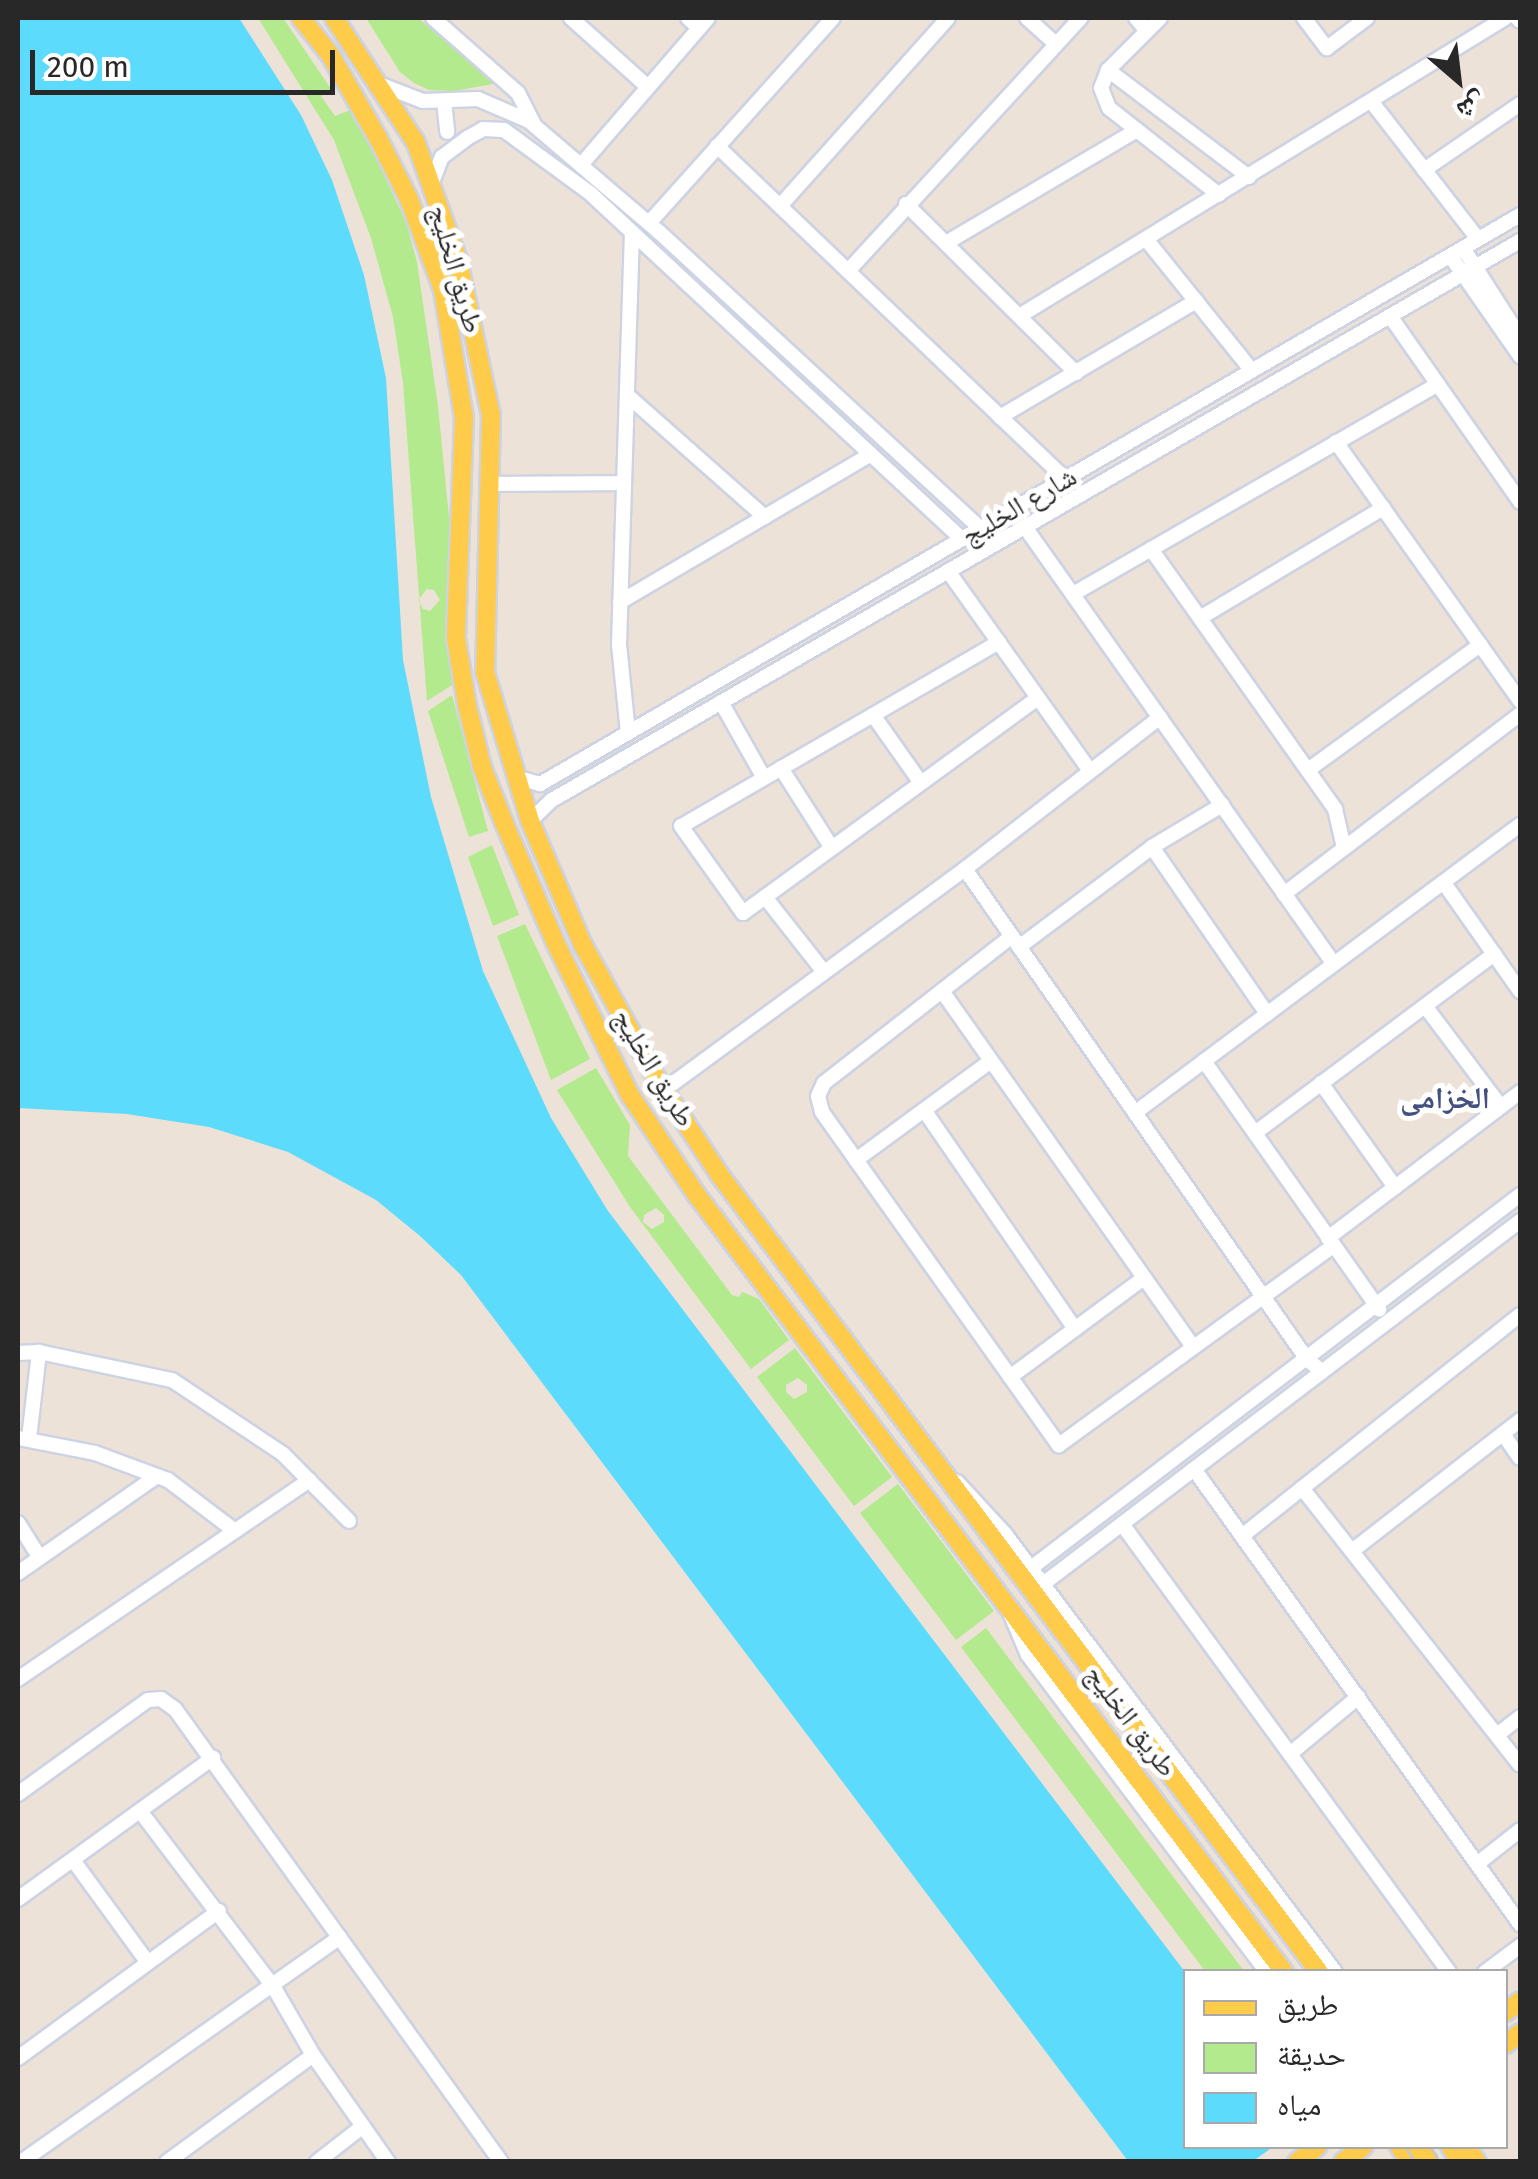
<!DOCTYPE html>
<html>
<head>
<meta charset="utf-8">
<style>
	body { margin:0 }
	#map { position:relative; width:1538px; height:2179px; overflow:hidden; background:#ede2d8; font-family:"Fira Sans","Noto Naskh Arabic",sans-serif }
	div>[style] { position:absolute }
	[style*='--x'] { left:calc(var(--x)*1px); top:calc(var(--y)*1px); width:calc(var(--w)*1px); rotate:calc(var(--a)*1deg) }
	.green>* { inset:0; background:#b2ea8d }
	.water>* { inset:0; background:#5ddbfc }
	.roads { filter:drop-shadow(2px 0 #cdd3e3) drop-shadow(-2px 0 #cdd3e3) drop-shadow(0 2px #cdd3e3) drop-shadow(0 -2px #cdd3e3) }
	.minor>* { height:14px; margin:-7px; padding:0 7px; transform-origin:7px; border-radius:7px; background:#fff }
	.major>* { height:18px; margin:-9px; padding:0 9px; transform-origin:9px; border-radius:9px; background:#ffcb4a }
	.bridges { filter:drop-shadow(2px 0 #c7c7c7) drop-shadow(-2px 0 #c7c7c7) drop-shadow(0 2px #c7c7c7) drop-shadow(0 -2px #c7c7c7) }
	.major-bridge>* { height:18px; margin:-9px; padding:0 9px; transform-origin:9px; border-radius:9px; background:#ffcb4a }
	span { translate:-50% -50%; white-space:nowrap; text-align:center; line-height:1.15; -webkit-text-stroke:10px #fff; paint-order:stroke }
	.street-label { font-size:28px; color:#282828 }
	.neighbourhood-label { font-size:30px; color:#44517e; font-weight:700 }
	.frame { position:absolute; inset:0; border:20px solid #282828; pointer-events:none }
	.legend { position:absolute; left:1183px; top:1969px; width:325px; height:180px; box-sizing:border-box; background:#fff; border:2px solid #a9a9a9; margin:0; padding:12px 18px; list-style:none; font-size:30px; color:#282828 }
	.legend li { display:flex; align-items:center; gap:20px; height:50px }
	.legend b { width:50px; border:2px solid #a9a9a9 }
	.north { position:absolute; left:1408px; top:30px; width:100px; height:100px; -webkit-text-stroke:8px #fff; paint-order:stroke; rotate:152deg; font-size:28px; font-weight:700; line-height:40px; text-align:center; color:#282828 }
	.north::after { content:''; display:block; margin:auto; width:35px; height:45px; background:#282828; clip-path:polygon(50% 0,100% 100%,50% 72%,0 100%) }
	.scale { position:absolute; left:30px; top:50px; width:305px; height:45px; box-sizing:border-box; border:5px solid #282828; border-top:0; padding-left:12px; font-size:30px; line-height:35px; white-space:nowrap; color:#282828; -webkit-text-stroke:8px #fff; paint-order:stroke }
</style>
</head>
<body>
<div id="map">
	<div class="green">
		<div style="clip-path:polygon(evenodd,258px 18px,283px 18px,331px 89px,321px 96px,335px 116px,353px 109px,406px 222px,417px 262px,438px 406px,451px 538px,448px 635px,452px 685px,427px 701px,403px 383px,393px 317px,371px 238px,334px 140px,258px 18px,427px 589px,434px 590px,440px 600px,430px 611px,423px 609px,418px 600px,427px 589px)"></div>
		<div style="clip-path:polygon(366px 18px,418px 18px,498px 83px,454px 91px,429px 90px,414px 83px,400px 72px)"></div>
		<div style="clip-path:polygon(452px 695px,488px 831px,469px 837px,428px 711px)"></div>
		<div style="clip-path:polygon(492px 845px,519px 915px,493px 926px,468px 857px)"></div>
		<div style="clip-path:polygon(525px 924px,590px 1059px,551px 1080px,497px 936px)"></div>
		<div style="clip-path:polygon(evenodd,596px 1068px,630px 1125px,628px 1156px,732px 1295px,739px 1297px,742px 1292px,759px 1299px,789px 1340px,751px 1369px,630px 1207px,557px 1090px,596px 1068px,656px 1208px,664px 1215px,664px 1222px,652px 1229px,643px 1222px,644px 1215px,656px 1208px)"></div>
		<div style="clip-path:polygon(evenodd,795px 1348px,892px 1477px,854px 1506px,757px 1377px,795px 1348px,798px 1378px,807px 1385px,807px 1392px,794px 1399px,786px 1392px,786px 1385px,798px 1378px)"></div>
		<div style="clip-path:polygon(898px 1484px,994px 1611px,956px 1640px,860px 1513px)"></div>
		<div style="clip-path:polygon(986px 1628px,1244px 1971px,1205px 1971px,961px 1647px)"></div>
	</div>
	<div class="water">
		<div style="clip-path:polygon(18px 18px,239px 18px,301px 115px,332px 180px,364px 275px,386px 378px,403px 660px,431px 797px,483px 971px,551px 1118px,608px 1211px,1185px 1972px,1186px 2146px,1273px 2147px,1253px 2161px,1128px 2161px,461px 1275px,420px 1236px,376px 1200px,288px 1152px,209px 1127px,127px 1114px,18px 1108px)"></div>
	</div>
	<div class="roads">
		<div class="minor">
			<div style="--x:433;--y:18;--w:113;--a:41.4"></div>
			<div style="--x:518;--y:93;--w:36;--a:63"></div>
			<div style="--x:571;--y:18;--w:103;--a:41.9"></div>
			<div style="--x:688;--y:18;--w:15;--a:42"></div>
			<div style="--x:1027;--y:18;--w:39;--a:42"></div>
			<div style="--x:1136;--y:18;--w:16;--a:50"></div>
			<div style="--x:1160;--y:18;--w:74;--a:135"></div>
			<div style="--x:1108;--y:70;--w:19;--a:111"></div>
			<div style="--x:1101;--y:88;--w:22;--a:68"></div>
			<div style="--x:1109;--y:108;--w:140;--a:38.3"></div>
			<div style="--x:1304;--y:18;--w:38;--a:53"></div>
			<div style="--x:1327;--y:48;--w:50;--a:-36.9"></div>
			<div style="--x:1517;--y:18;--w:4;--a:45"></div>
			<div style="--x:1108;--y:70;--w:177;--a:37.2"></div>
			<div style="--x:379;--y:84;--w:47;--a:21.1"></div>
			<div style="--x:423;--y:101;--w:55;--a:-2.1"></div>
			<div style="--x:478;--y:99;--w:56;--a:23.3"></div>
			<div style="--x:529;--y:121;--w:170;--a:40.5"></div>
			<div style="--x:658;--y:231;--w:439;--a:42.7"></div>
			<div style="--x:444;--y:101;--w:31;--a:84"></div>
			<div style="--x:1371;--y:101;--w:175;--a:52.2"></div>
			<div style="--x:717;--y:146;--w:482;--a:43.7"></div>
			<div style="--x:581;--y:165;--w:194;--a:-49.2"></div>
			<div style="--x:1424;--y:170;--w:116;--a:-34.5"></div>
			<div style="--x:431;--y:185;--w:30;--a:-69"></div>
			<div style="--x:442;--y:157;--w:31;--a:-37"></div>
			<div style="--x:467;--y:138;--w:18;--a:-29"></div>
			<div style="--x:483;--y:129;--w:21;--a:3"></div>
			<div style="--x:504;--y:130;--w:108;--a:36.3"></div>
			<div style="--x:591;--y:194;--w:507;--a:42.92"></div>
			<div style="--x:906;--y:204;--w:240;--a:44.8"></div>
			<div style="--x:780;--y:206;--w:252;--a:-48.2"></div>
			<div style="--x:649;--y:223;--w:275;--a:-48.1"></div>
			<div style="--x:1146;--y:239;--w:169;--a:51.2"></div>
			<div style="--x:946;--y:243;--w:222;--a:-30.6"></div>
			<div style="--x:1463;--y:248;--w:106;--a:57.4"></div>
			<div style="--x:1451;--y:257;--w:121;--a:55.1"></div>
			<div style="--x:848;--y:271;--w:344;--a:-47.4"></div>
			<div style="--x:1021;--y:315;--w:568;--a:-31.53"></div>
			<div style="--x:1390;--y:316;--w:227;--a:55"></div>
			<div style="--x:627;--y:395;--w:184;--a:41.5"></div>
			<div style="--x:1000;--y:417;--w:228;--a:-30.6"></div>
			<div style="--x:1336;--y:442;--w:318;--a:54.6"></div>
			<div style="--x:490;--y:484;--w:134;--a:-0.4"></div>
			<div style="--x:1025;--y:527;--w:535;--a:54.74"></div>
			<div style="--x:1151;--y:549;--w:319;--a:54.7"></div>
			<div style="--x:1335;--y:809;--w:40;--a:77"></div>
			<div style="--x:948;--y:571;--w:245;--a:54.6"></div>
			<div style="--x:1073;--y:594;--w:421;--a:-29.9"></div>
			<div style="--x:620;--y:602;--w:291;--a:-30.5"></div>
			<div style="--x:1200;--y:618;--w:214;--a:-31"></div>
			<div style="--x:999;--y:642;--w:367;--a:149.9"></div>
			<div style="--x:681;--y:826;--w:107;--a:54.5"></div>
			<div style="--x:743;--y:913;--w:365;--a:-36.1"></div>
			<div style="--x:721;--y:702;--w:87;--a:60.5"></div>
			<div style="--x:873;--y:715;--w:83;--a:54.8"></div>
			<div style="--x:628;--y:733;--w:88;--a:-95.8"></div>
			<div style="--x:619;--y:645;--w:412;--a:-88.2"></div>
			<div style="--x:781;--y:768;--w:95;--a:57.5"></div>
			<div style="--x:1308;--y:770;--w:213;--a:-36"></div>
			<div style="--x:515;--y:777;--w:26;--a:16"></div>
			<div style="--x:540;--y:784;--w:1133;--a:-30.14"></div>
			<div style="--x:530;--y:821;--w:30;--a:-44"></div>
			<div style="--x:552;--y:800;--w:1118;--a:-30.01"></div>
			<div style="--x:1152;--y:847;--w:82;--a:-31"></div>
			<div style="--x:965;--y:869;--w:596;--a:55.11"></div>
			<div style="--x:1306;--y:1358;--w:21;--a:41"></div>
			<div style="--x:1444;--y:883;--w:132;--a:54.9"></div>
			<div style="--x:1284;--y:894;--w:297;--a:-37.3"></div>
			<div style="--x:765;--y:897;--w:95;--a:51.8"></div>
			<div style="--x:1012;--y:936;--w:239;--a:142"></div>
			<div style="--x:824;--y:1083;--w:14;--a:115"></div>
			<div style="--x:818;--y:1096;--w:16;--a:76"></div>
			<div style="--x:822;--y:1112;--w:409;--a:54.6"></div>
			<div style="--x:1059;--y:1445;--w:339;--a:-36"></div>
			<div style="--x:1019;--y:947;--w:166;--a:-36.9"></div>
			<div style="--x:1152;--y:847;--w:203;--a:55.4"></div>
			<div style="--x:942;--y:991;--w:434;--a:54.8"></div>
			<div style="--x:1425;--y:1006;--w:126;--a:53"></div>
			<div style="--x:1204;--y:1061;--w:304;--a:54.8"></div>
			<div style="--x:1321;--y:1083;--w:128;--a:54.6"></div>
			<div style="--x:664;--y:1090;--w:373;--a:-36.3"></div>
			<div style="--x:965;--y:869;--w:247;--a:-37.9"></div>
			<div style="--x:924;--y:1110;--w:266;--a:55.4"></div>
			<div style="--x:1136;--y:1112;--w:479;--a:-36.8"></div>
			<div style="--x:1255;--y:1133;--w:299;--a:-36.8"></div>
			<div style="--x:856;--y:1160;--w:167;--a:-36.3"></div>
			<div style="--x:1328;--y:1238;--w:241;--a:-37.2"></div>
			<div style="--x:18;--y:1353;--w:21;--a:-3"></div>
			<div style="--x:39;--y:1352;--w:136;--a:11.9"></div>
			<div style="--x:172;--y:1380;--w:133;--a:33.7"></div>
			<div style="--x:283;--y:1454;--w:94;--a:45.4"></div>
			<div style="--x:1010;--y:1377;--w:167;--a:-36.5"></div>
			<div style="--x:1503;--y:1434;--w:29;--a:55"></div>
			<div style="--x:18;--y:1438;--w:78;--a:11"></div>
			<div style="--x:95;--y:1453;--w:78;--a:20.3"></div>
			<div style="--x:168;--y:1480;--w:84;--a:37.3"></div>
			<div style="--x:29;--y:1439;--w:88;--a:-83.4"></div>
			<div style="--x:1194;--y:1469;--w:560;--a:54.38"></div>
			<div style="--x:957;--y:1482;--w:71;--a:47.3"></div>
			<div style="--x:1005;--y:1534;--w:548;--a:53"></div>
			<div style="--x:1302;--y:1488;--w:352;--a:51.8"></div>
			<div style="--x:18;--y:1523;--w:41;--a:57.8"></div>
			<div style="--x:1122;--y:1524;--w:555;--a:53.87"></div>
			<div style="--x:1242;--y:1536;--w:355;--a:-38.5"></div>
			<div style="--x:1352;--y:1551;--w:213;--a:-37.9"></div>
			<div style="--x:1031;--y:1568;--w:615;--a:-37.34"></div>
			<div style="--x:18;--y:1573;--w:169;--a:-34.9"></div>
			<div style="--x:1043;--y:1584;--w:599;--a:-37.27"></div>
			<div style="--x:1011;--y:1615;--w:43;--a:67"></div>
			<div style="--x:1028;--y:1655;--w:397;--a:53"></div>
			<div style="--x:18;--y:1679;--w:353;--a:-34.3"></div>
			<div style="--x:1497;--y:1735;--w:29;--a:-38"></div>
			<div style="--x:1290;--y:1754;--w:89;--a:-40"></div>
			<div style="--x:18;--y:1794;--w:160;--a:-35.9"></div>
			<div style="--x:148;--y:1700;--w:13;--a:-4"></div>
			<div style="--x:161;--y:1699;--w:17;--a:36"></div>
			<div style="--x:175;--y:1709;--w:558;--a:54.26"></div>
			<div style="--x:140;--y:1811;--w:220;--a:52.8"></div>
			<div style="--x:273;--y:1986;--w:80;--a:59.9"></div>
			<div style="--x:313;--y:2055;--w:131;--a:55"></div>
			<div style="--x:73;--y:1860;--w:127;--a:53.9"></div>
			<div style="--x:1477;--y:1864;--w:55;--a:-38.3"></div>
			<div style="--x:18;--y:1899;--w:241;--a:-35.9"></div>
			<div style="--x:1485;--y:1972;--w:44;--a:-36.6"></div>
			<div style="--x:18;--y:2058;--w:249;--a:-36.2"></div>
			<div style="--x:21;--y:2162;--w:390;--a:-35.2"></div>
			<div style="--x:167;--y:2162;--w:181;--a:-36.2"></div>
			<div style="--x:317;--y:2162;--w:58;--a:-38"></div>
		</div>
		<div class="major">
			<div style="--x:301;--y:18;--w:48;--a:51.7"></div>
			<div style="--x:331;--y:56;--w:95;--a:60.2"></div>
			<div style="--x:378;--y:138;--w:68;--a:63.1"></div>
			<div style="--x:409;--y:199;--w:97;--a:69.5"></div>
			<div style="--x:443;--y:290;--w:130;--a:80.7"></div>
			<div style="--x:464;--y:418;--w:220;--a:92.1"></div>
			<div style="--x:456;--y:638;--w:68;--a:80.7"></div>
			<div style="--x:467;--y:705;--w:64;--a:76.4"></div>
			<div style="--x:482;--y:767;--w:62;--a:68.4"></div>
			<div style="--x:505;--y:825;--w:129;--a:66.8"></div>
			<div style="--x:556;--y:944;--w:168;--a:63.9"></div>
			<div style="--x:630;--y:1095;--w:119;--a:56.3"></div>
			<div style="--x:696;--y:1194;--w:975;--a:52.92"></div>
			<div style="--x:334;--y:18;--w:149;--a:56.7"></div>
			<div style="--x:416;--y:143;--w:124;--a:70.3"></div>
			<div style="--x:458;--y:260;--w:158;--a:78"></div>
			<div style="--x:491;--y:415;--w:257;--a:91.3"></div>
			<div style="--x:485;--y:672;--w:156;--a:73.2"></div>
			<div style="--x:530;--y:821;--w:135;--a:66.9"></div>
			<div style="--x:583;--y:945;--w:155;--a:61.1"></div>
			<div style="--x:658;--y:1081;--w:111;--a:56.7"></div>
			<div style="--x:719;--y:1174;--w:998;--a:53.06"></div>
			<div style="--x:1506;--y:2012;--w:18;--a:-38"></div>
			<div style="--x:1506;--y:2044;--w:18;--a:-38"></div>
			<div style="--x:1399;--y:2146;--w:19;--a:55"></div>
			<div style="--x:1450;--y:2146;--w:19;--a:55"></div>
			<div style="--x:1465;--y:2146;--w:20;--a:53"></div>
			<div style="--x:1297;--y:2162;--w:26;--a:-37"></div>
			<div style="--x:1343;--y:2162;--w:26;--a:-37"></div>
		</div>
	</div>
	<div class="bridges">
		<div class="major-bridge">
			<div style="--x:1417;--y:2146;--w:19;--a:55"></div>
		</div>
	</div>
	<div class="street-label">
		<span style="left:456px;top:269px;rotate:74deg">طريق الخليج</span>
		<span style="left:1019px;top:506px;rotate:-30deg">شارع الخليج</span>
		<span style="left:654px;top:1068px;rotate:59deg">طريق الخليج</span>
		<span style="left:1131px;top:1721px;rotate:53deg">طريق الخليج</span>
	</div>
	<div class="neighbourhood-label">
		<span style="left:1445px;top:1098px">الخزامى</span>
	</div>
	<div class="frame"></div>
	<ul class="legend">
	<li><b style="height:12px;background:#ffcb4a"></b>طريق</li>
	<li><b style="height:28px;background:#b2ea8d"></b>حديقة</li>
	<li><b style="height:28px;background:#5ddbfc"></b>مياه</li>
	</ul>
	<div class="north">ش</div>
	<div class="scale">200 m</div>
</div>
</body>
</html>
